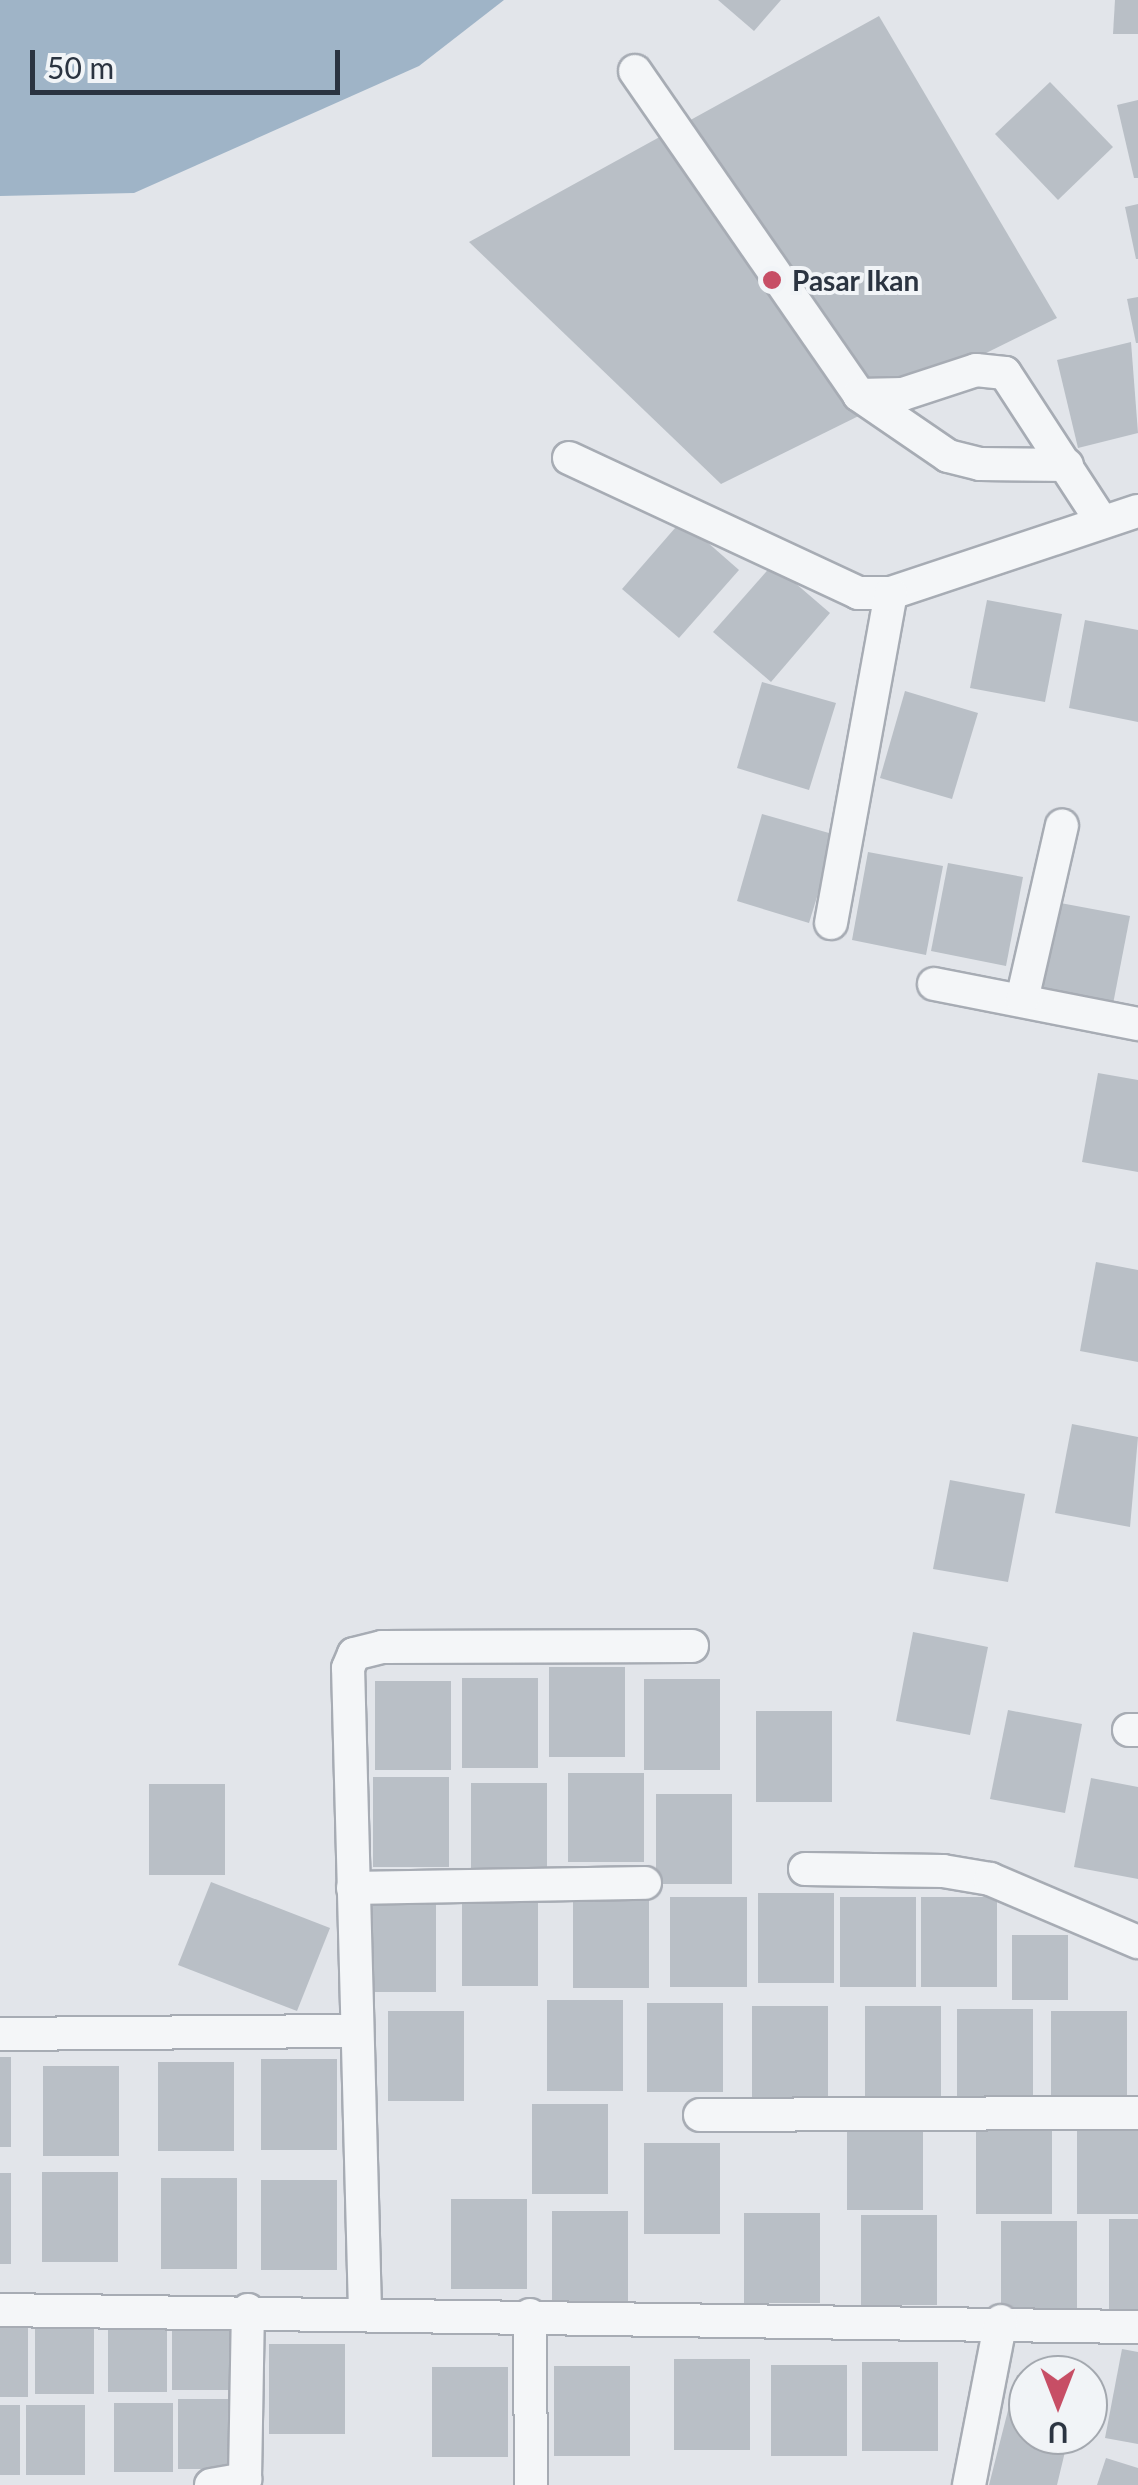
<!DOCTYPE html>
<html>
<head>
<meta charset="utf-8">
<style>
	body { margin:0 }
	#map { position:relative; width:1138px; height:2485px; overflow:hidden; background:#e2e5ea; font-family:Lato,sans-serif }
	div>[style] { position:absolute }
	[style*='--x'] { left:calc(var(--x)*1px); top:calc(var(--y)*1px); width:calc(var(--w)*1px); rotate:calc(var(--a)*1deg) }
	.water>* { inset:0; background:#9fb4c7 }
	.building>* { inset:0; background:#b9bfc6 }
	.roads { filter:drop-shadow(2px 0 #a7acb4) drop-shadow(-2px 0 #a7acb4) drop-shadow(0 2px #a7acb4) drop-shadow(0 -2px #a7acb4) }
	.street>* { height:32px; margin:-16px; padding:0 16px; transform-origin:16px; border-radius:16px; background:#f4f6f8 }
	.dots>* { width:28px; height:28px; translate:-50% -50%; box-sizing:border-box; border:5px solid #f1f4f7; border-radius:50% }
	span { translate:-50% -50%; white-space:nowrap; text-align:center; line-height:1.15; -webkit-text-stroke:8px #f1f4f7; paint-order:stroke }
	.poi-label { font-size:28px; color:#2b3441; font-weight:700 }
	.left { translate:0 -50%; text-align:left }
	.north { position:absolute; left:1008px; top:2355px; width:100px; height:100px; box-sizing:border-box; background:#f1f4f7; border:2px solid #a2a7ae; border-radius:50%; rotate:180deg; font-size:28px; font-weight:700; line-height:40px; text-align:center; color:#2b3441 }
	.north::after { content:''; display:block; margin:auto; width:35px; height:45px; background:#c74e65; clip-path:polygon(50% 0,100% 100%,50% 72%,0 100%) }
	.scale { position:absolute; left:30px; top:50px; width:310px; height:45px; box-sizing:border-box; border:5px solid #2b3441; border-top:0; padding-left:12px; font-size:30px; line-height:35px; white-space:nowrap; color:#2b3441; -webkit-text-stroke:8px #f1f4f7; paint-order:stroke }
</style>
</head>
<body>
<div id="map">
	<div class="water">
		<div style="clip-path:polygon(0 0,504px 0,419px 66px,134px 193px,0 196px)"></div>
	</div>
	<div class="building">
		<div style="clip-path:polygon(718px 0,781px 0,754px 31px)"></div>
		<div style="clip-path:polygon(1115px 0,1138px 0,1138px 34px,1113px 34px)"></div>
		<div style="clip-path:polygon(879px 16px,1057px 318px,721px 484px,469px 242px)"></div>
		<div style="clip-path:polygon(1050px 82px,1113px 147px,1058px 200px,995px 134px)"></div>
		<div style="clip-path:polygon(1138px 100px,1138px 178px,1134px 178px,1117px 105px)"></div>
		<div style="clip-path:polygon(1138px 204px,1138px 259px,1136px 259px,1125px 207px)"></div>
		<div style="clip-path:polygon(1138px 297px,1138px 343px,1136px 343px,1127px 299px)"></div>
		<div style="clip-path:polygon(1131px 342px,1138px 433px,1078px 448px,1057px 360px)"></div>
		<div style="clip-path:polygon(682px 520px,739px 570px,679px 638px,622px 589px)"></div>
		<div style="clip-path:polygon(773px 564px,830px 613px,771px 682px,713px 632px)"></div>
		<div style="clip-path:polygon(987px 600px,1062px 614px,1045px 702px,970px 688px)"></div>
		<div style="clip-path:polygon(1085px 620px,1138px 630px,1138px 722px,1069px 708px)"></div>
		<div style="clip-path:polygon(762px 682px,836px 703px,809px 790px,737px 768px)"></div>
		<div style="clip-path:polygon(905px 691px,978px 713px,952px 799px,880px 778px)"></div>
		<div style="clip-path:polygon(762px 814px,836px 835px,809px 923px,737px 901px)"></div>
		<div style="clip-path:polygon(868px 852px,943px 866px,926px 955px,852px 940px)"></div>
		<div style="clip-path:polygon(948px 863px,1023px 877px,1006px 966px,931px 951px)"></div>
		<div style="clip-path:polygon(1055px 902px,1130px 916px,1113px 1004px,1039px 991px)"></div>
		<div style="clip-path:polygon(1098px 1073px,1138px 1080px,1138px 1172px,1082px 1162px)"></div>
		<div style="clip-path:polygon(1096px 1262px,1138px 1270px,1138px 1362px,1080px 1351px)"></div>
		<div style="clip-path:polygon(1072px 1424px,1138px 1437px,1130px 1527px,1055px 1513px)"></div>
		<div style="clip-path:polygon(950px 1480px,1025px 1494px,1008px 1582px,933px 1569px)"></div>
		<div style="clip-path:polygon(913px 1632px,988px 1647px,970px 1735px,896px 1721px)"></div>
		<div style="clip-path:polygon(549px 1667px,625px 1667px,625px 1757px,549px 1757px)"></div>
		<div style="clip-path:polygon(462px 1678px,538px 1678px,538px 1768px,462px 1768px)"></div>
		<div style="clip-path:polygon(644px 1679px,720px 1679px,720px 1770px,644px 1770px)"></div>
		<div style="clip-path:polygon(375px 1681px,451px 1681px,451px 1770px,375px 1770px)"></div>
		<div style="clip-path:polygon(1008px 1710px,1082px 1724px,1065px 1813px,990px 1799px)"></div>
		<div style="clip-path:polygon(756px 1711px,832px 1711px,832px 1802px,756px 1802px)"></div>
		<div style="clip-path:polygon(568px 1773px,644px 1773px,644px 1862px,568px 1862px)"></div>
		<div style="clip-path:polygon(373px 1777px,449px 1777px,449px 1867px,373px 1867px)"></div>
		<div style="clip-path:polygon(1091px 1778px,1138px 1787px,1138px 1879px,1074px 1867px)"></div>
		<div style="clip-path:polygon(471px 1783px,547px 1783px,547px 1873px,471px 1873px)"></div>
		<div style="clip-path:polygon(149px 1784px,225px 1784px,225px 1875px,149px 1875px)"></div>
		<div style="clip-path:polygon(656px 1794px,732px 1794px,732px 1884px,656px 1884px)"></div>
		<div style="clip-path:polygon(211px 1882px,330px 1928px,297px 2011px,178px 1965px)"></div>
		<div style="clip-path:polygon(758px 1893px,834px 1893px,834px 1983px,758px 1983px)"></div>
		<div style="clip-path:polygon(462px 1895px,538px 1895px,538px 1986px,462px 1986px)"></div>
		<div style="clip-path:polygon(573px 1897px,649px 1897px,649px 1988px,573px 1988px)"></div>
		<div style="clip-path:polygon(670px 1897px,747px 1897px,747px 1987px,670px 1987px)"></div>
		<div style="clip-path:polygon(840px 1897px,916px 1897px,916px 1987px,840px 1987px)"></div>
		<div style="clip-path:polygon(921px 1897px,997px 1897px,997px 1987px,921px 1987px)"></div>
		<div style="clip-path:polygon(360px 1901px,436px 1901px,436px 1992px,360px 1992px)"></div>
		<div style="clip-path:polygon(1012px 1935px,1068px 1935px,1068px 2000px,1012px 2000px)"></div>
		<div style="clip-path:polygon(547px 2000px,623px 2000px,623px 2091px,547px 2091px)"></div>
		<div style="clip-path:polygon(647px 2003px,723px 2003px,723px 2092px,647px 2092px)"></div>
		<div style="clip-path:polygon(752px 2006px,828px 2006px,828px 2097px,752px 2097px)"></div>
		<div style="clip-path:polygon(865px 2006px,941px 2006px,941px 2097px,865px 2097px)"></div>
		<div style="clip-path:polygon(957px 2009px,1033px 2009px,1033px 2099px,957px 2099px)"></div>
		<div style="clip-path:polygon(388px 2011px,464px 2011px,464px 2101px,388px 2101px)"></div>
		<div style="clip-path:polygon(1051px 2011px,1127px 2011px,1127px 2101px,1051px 2101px)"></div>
		<div style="clip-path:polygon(0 2057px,11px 2057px,11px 2147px,0 2147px)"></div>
		<div style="clip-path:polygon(261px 2059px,337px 2059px,337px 2150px,261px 2150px)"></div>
		<div style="clip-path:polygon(158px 2062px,234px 2062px,234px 2151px,158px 2151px)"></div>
		<div style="clip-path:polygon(43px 2066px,119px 2066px,119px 2156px,43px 2156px)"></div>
		<div style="clip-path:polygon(532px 2104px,608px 2104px,608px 2194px,532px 2194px)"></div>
		<div style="clip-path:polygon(847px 2119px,923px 2119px,923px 2210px,847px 2210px)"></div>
		<div style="clip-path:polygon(976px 2124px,1052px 2124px,1052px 2214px,976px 2214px)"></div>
		<div style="clip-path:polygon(1077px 2124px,1138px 2124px,1138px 2214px,1077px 2214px)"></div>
		<div style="clip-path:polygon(644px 2143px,720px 2143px,720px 2234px,644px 2234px)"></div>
		<div style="clip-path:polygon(42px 2172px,118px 2172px,118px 2262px,42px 2262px)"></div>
		<div style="clip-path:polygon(0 2173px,11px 2173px,11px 2264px,0 2264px)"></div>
		<div style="clip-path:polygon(161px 2178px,237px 2178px,237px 2269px,161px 2269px)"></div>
		<div style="clip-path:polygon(261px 2180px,337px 2180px,337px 2270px,261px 2270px)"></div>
		<div style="clip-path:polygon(451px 2199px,527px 2199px,527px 2289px,451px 2289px)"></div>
		<div style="clip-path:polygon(552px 2211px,628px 2211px,628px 2302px,552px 2302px)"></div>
		<div style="clip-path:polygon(744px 2213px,820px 2213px,820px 2303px,744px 2303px)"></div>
		<div style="clip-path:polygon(861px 2215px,937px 2215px,937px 2305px,861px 2305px)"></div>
		<div style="clip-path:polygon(1109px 2219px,1138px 2219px,1138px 2310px,1109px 2310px)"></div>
		<div style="clip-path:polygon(1001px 2221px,1077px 2221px,1077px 2311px,1001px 2311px)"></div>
		<div style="clip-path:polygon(172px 2320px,230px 2320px,230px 2390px,172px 2390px)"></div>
		<div style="clip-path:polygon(108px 2322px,167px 2322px,167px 2392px,108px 2392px)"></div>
		<div style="clip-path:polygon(35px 2324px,94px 2324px,94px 2394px,35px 2394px)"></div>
		<div style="clip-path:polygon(0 2327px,28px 2327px,28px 2397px,0 2397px)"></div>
		<div style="clip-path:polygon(269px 2344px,345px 2344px,345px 2434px,269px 2434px)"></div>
		<div style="clip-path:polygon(1122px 2349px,1138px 2352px,1138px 2444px,1105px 2438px)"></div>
		<div style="clip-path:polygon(674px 2359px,750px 2359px,750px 2450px,674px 2450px)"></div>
		<div style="clip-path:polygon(862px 2362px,938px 2362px,938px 2451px,862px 2451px)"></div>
		<div style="clip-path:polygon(771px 2365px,847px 2365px,847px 2456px,771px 2456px)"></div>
		<div style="clip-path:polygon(554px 2366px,630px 2366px,630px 2456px,554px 2456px)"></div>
		<div style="clip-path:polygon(432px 2367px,508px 2367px,508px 2457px,432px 2457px)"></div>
		<div style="clip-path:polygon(1017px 2375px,1028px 2376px,1028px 2435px,1069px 2435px,1057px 2485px,989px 2485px)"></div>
		<div style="clip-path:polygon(178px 2399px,237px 2399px,237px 2469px,178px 2469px)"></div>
		<div style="clip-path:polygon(114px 2403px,173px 2403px,173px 2472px,114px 2472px)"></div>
		<div style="clip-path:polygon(0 2405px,20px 2405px,20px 2475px,0 2475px)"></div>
		<div style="clip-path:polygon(26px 2405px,85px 2405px,85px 2475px,26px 2475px)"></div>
		<div style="clip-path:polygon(1106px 2458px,1138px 2468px,1138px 2485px,1097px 2485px)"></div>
	</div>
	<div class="roads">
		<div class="street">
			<div style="--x:635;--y:71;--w:394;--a:55.3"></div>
			<div style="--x:859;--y:395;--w:108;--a:34.4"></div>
			<div style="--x:948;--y:456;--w:33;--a:14"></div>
			<div style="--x:980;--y:464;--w:87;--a:0.7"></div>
			<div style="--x:859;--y:395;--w:44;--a:-1.3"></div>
			<div style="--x:903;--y:394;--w:77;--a:-18.2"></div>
			<div style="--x:976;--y:370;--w:29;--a:6"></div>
			<div style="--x:1005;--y:373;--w:176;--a:56.9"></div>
			<div style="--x:569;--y:458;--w:319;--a:25"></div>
			<div style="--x:858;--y:593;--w:33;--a:0"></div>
			<div style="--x:891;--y:593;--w:260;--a:-18.4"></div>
			<div style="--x:831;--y:923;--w:335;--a:-79.7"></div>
			<div style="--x:934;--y:984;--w:208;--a:11.1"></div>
			<div style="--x:1022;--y:1000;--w:179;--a:-77.1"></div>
			<div style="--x:1129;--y:1730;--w:9;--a:0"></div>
			<div style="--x:805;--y:1869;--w:138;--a:0.8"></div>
			<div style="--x:943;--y:1871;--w:48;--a:9.7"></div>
			<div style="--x:990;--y:1879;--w:161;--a:23.1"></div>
			<div style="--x:353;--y:1888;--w:292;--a:-1"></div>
			<div style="--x:0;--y:2034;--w:356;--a:-0.5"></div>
			<div style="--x:700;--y:2115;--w:438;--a:-0.3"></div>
			<div style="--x:0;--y:2310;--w:1138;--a:0.86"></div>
			<div style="--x:365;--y:2311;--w:643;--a:-91.51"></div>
			<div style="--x:348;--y:1668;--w:15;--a:-67"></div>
			<div style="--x:354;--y:1654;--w:29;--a:-14"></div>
			<div style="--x:382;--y:1647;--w:310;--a:-0.2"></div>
			<div style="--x:530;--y:2315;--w:170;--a:89.7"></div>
			<div style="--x:211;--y:2485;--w:35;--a:-10"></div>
			<div style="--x:245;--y:2479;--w:169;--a:-89"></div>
			<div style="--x:969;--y:2485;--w:167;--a:-79"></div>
		</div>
	</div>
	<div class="dots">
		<div style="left:772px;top:280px;background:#c74e65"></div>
	</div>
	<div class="poi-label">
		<span class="left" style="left:792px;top:280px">Pasar Ikan</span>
	</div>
	<div class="north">U</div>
	<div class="scale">50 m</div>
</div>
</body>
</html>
